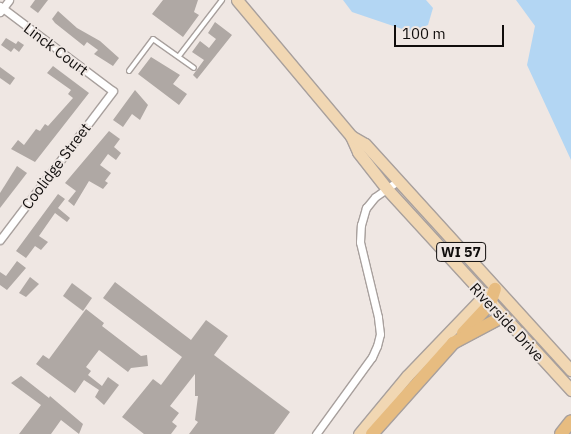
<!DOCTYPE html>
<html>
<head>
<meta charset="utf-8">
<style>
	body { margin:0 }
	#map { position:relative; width:571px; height:434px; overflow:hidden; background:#efe7e3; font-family:"IBM Plex Sans",sans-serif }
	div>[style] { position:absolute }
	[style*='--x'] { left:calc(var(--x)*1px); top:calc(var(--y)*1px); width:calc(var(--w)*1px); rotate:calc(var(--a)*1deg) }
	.water>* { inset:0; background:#b3d6f3 }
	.building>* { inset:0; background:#afa8a4 }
	.roads { filter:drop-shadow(1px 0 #a8a09d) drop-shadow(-1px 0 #a8a09d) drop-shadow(0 1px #a8a09d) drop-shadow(0 -1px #a8a09d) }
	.lane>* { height:4px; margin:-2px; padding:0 2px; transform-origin:2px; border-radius:2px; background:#fff }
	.street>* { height:7px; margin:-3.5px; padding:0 3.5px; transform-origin:3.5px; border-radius:3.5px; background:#fff }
	.primary>* { height:11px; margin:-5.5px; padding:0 5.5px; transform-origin:5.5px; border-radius:5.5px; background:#f1d7b3 }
	.highway>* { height:12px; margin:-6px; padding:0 6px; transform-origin:6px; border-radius:6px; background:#e7bc80 }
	span { translate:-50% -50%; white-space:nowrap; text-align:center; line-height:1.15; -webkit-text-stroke:4px #efe7e3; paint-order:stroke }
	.shield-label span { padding:1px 4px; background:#efe7e3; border:1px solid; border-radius:4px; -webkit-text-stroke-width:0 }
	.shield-label { font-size:14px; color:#100d0c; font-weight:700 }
	.street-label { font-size:15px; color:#100d0c }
	.scale { position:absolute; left:394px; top:25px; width:110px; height:22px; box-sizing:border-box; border:2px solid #100d0c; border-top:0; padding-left:6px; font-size:15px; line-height:18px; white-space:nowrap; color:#100d0c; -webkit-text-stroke:4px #efe7e3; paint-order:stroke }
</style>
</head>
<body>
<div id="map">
	<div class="water">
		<div style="clip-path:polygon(343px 0,426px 0,433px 8px,428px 25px,411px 32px,352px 12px)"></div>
		<div style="clip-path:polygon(516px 0,571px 0,571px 160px,527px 65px,535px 26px)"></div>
	</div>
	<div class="building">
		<div style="clip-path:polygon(35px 0,48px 0,38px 13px,30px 7px)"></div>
		<div style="clip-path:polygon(163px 0,198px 0,194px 12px,199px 15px,183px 37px,152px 14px)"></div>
		<div style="clip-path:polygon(58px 11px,77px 28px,100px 41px,119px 58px,113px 66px,94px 54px,98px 50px,87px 42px,84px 46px,55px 23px,52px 19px)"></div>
		<div style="clip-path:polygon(215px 22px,232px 35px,197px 79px,193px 75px,204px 60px,192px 52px,200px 41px,209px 48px,216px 39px,208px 33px)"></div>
		<div style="clip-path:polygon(6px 38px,16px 44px,18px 41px,24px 45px,19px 52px,14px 48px,11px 52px,1px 45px)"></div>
		<div style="clip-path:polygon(151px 57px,180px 75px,173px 84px,187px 94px,179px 105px,138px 74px)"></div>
		<div style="clip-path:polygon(53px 66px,89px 93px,35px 162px,11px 149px,18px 140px,24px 145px,36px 129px,40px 131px,45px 124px,48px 126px,73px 98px,68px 94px,71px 90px,47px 73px)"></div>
		<div style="clip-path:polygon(0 67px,15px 78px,10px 85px,0 78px)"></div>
		<div style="clip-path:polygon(135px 90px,148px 105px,140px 120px,132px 114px,123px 127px,113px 120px)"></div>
		<div style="clip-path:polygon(109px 131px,120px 139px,114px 147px,121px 153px,116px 160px,108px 154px,100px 165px,111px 173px,105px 181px,108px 183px,103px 189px,89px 181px,74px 206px,68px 201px,76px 191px,65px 183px)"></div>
		<div style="clip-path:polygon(17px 166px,27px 173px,0 208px,0 193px)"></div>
		<div style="clip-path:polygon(58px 194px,65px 199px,58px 208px,70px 218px,67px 222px,55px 213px,39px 236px,48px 242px,41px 250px,35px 246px,26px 258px,16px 251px)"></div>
		<div style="clip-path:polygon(17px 261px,26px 268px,7px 290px,0 285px,0 272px,6px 276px)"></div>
		<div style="clip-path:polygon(30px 277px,39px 284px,26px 297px,19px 293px)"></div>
		<div style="clip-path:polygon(115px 282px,191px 340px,206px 320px,228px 336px,214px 355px,290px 412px,274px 434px,189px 434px,198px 422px,195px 420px,198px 396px,195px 396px,195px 374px,170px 406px,179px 413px,172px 422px,177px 426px,171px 434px,144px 434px,122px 417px,153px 379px,161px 385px,182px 357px,103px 298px)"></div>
		<div style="clip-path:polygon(72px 283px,92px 298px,83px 311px,63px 296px)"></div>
		<div style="clip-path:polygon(86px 309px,104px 323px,102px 326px,141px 356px,147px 355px,148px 366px,131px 368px,128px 372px,99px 350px,86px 367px,91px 371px,88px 375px,102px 386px,108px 377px,119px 385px,104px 405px,95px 397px,99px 390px,84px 380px,75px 393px,36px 364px,43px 355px,49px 359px)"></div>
		<div style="clip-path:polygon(21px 376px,49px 398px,50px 396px,83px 424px,79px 434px,61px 420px,51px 434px,19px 434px,41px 405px,11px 383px)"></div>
	</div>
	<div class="roads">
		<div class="lane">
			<div style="--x:179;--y:56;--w:71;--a:-52.5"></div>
			<div style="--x:129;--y:71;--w:40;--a:-53"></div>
			<div style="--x:153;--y:39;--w:50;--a:35.3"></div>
		</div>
		<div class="street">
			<div style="--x:0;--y:6;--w:141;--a:37"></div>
			<div style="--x:113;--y:91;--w:187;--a:127.2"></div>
			<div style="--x:0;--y:12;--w:15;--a:-53"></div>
			<div style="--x:316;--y:434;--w:95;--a:-54"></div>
			<div style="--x:372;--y:357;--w:12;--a:-66"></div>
			<div style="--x:377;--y:346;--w:12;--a:-76"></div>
			<div style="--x:380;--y:334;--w:17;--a:-97"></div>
			<div style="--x:378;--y:317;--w:77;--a:-103.5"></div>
			<div style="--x:360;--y:242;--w:17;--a:-87"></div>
			<div style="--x:361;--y:225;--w:18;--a:-74"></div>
			<div style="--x:366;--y:208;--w:14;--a:-51"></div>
			<div style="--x:375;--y:197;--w:28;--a:-35"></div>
		</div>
		<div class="primary">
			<div style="--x:237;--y:0;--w:177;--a:50"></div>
			<div style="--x:351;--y:136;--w:17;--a:66"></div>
			<div style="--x:358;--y:152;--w:47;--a:51.9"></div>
			<div style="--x:387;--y:189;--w:273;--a:47.5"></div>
			<div style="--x:351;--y:136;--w:16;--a:30"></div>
			<div style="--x:365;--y:144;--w:306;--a:47.7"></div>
			<div style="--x:359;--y:434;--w:75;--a:-50.4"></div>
			<div style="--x:407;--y:376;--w:115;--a:-46.1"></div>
		</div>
		<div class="highway">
			<div style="--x:463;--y:333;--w:40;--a:-47"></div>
			<div style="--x:490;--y:304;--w:16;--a:-72"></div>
			<div style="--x:372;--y:434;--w:122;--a:-48.3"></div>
			<div style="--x:453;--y:343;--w:55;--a:-28"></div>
			<div style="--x:561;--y:434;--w:16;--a:-52"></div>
		</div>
	</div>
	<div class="shield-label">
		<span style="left:461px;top:252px">WI 57</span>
	</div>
	<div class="street-label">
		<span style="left:56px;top:49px;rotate:37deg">Linck Court</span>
		<span style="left:56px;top:166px;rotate:-53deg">Coolidge Street</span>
		<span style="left:507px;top:322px;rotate:47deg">Riverside Drive</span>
	</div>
	<div class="scale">100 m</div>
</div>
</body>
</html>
